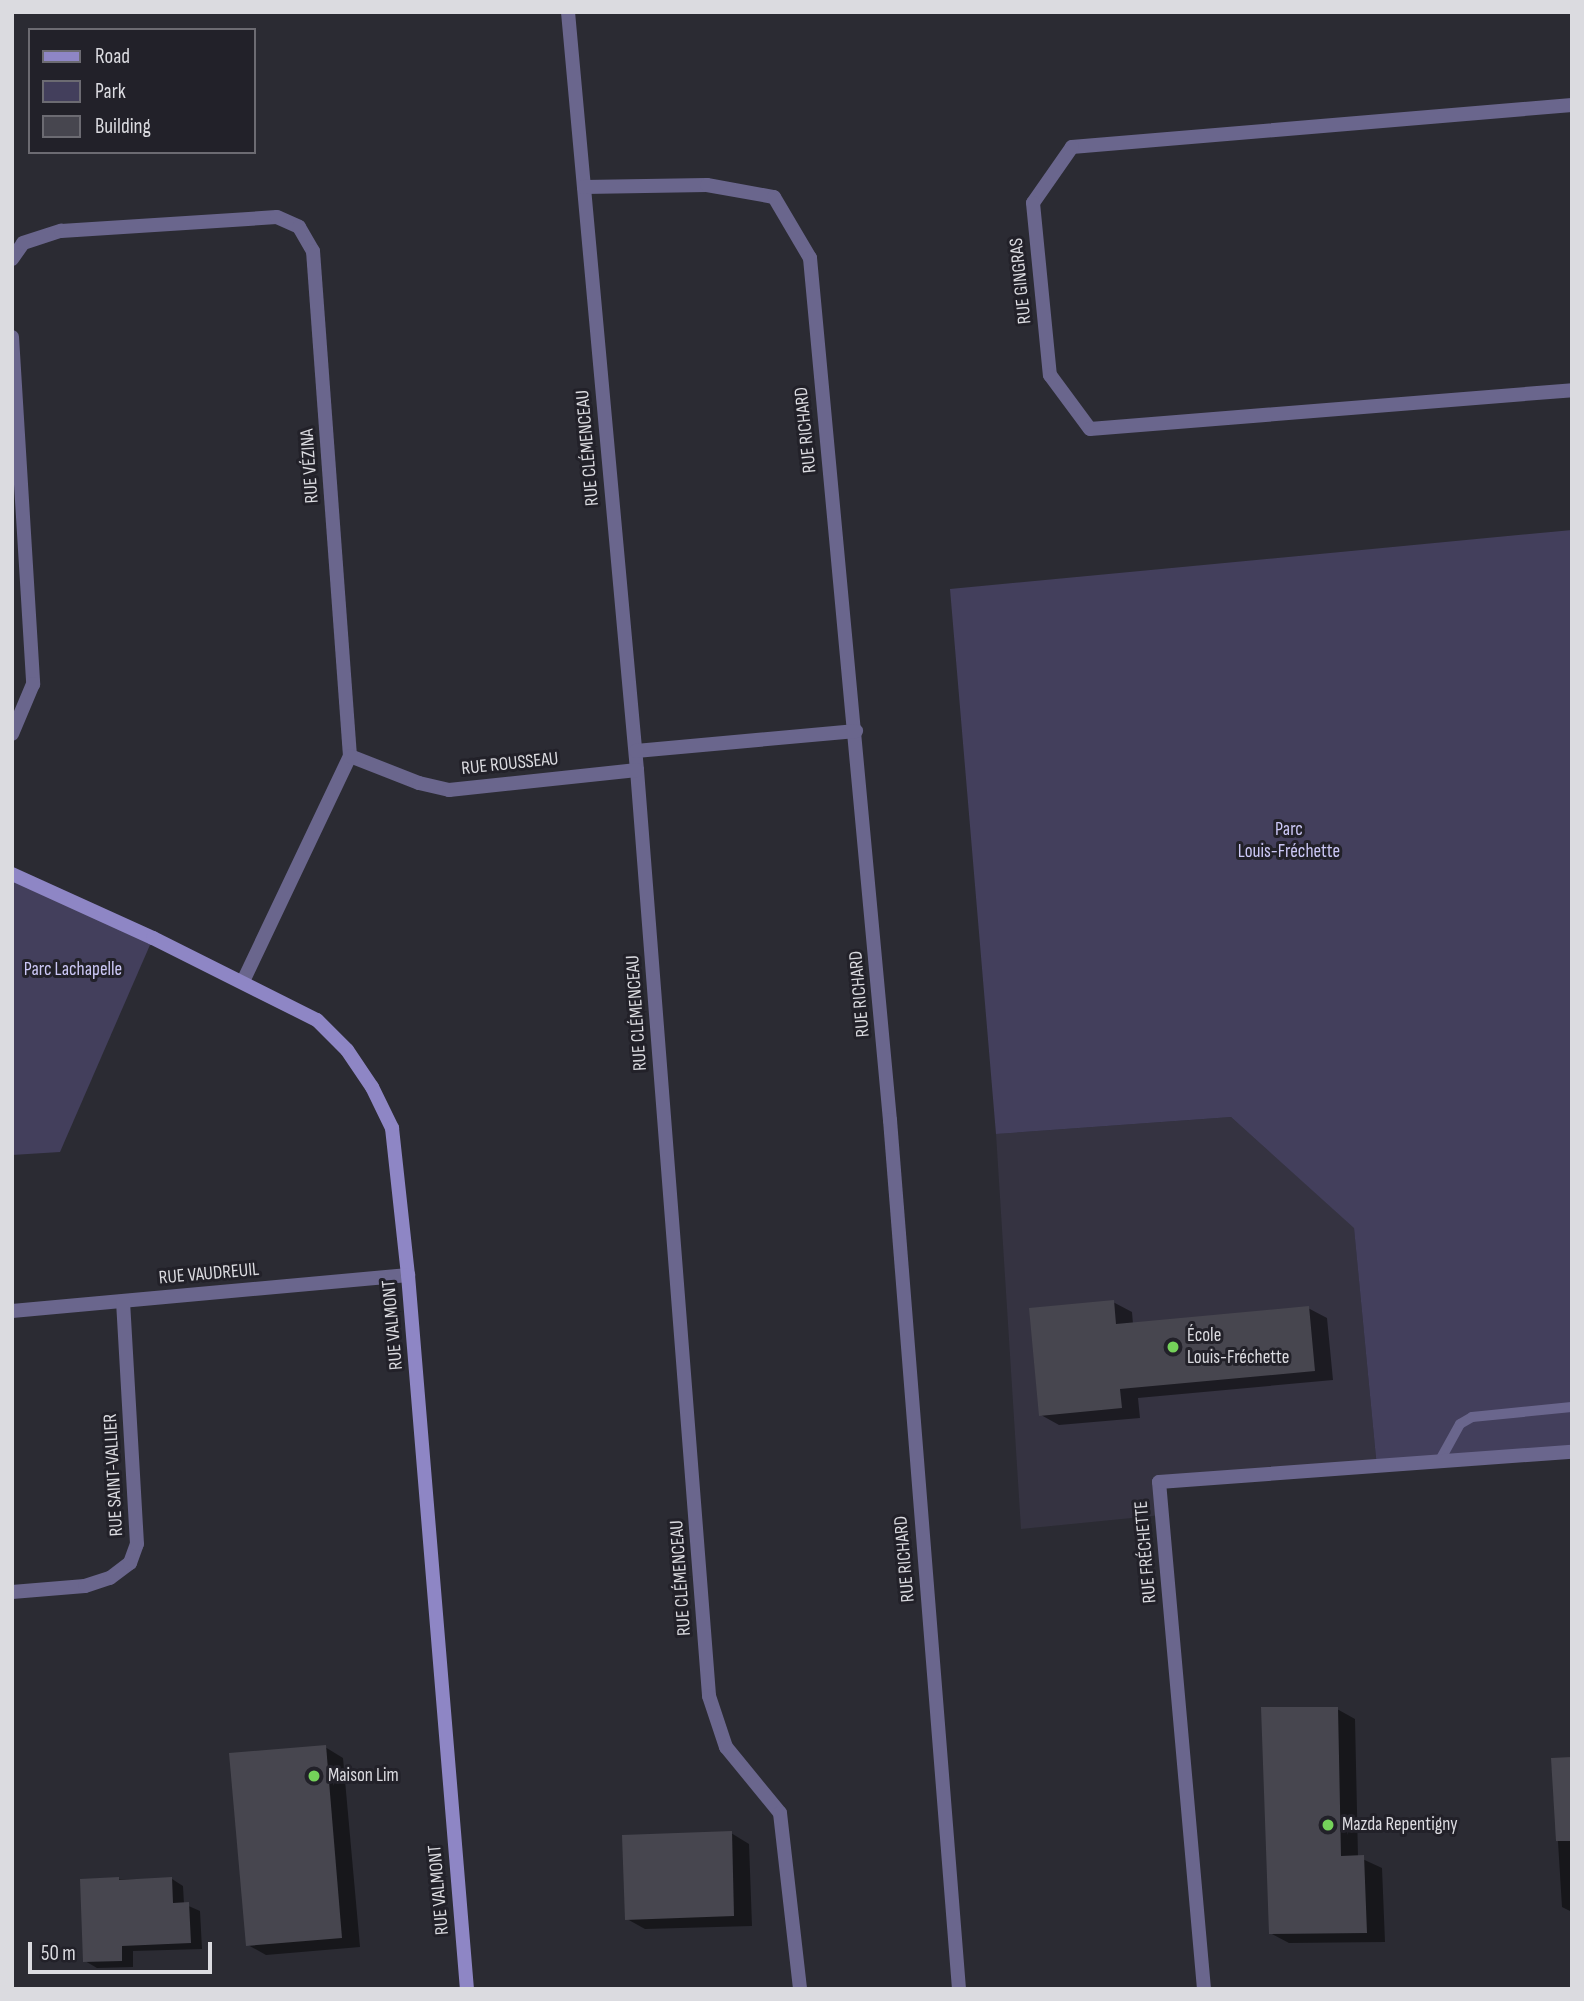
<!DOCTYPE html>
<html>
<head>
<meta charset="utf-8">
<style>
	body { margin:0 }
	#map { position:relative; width:1584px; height:2001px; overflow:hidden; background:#2b2b33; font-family:"Sofia Sans Condensed",sans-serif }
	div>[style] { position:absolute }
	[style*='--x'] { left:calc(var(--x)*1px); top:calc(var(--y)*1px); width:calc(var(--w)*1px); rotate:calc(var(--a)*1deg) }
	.built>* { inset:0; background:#353341 }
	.green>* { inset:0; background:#433f5c }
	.shadow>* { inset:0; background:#0007 }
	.building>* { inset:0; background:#47464f }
	.lane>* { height:10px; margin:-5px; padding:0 5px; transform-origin:5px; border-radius:5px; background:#6a668d }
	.street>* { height:14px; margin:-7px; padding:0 7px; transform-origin:7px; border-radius:7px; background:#6a668d }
	.secondary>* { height:14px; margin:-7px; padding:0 7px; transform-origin:7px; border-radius:7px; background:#8e86c5 }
	.dots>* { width:19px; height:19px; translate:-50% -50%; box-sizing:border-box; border:4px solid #222129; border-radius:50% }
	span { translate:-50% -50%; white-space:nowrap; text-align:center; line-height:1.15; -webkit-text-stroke:6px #222129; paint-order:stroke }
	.street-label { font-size:19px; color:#dbdbe0 }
	.park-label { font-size:19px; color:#ccc8f6 }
	.poi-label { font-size:19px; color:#dbdbe0 }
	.left { translate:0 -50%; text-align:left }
	.frame { position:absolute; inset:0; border:14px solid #dbdbe0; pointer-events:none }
	.legend { position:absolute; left:28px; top:28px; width:228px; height:126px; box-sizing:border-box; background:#222129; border:2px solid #6c6b72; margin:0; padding:9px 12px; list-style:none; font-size:21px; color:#dbdbe0 }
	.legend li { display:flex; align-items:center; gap:14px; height:35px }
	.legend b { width:35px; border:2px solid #6c6b72 }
	.scale { position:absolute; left:28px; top:1942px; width:184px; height:32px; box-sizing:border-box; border:4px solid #dbdbe0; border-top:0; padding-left:9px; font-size:21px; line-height:24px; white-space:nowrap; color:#dbdbe0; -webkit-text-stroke:5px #222129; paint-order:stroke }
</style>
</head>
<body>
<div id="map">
	<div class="built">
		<div style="clip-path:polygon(1231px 1117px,1354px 1227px,1377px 1468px,1160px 1482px,1162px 1515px,1021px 1529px,996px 1134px)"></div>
	</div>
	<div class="green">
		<div style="clip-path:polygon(1572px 530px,1572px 1452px,1377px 1468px,1354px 1228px,1231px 1117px,996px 1134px,950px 589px)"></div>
		<div style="clip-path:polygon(12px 874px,153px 938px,60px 1152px,12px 1155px)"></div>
	</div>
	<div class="shadow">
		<div style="clip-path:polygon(1113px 1302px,1132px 1312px,1133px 1324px,1308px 1308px,1327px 1318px,1333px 1380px,1138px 1398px,1140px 1418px,1059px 1425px,1041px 1415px)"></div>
		<div style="clip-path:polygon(1337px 1709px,1355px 1719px,1358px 1857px,1382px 1868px,1385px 1942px,1289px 1943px,1270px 1933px)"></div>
		<div style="clip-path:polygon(325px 1747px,343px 1758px,360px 1947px,266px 1955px,248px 1945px)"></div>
		<div style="clip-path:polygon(1572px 1759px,1572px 1912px,1562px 1907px,1553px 1760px)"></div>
		<div style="clip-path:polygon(731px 1833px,749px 1844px,752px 1926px,645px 1929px,627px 1919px)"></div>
		<div style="clip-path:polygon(172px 1879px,183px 1886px,184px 1904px,200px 1911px,202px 1949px,133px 1951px,133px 1967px,97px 1968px,85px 1961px,82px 1880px)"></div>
	</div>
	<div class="building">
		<div style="clip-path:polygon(1114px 1300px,1116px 1324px,1309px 1306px,1315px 1371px,1120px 1389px,1122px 1408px,1039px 1416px,1029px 1308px)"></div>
		<div style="clip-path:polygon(1261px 1707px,1338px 1707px,1341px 1856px,1364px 1855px,1367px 1933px,1269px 1934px)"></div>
		<div style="clip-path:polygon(326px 1745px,342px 1938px,246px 1946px,229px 1753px)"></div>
		<div style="clip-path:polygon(1572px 1757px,1572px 1841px,1556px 1841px,1551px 1758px)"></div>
		<div style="clip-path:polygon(732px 1831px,734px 1916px,625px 1920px,622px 1835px)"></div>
		<div style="clip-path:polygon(119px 1877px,119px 1880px,172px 1877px,173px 1903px,189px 1902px,191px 1943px,122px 1946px,122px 1961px,83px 1962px,80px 1879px)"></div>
	</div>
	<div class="lane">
		<div style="--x:1439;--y:1462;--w:43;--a:-61.1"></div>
		<div style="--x:1460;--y:1424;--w:14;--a:-30"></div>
		<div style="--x:1472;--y:1417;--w:100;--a:-5.7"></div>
	</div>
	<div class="street">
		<div style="--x:568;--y:12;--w:761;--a:84.8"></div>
		<div style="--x:637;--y:770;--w:929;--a:85.55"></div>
		<div style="--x:709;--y:1696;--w:54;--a:71.6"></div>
		<div style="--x:726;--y:1747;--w:85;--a:50.7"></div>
		<div style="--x:780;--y:1813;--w:177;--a:83.5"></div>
		<div style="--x:1572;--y:105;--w:502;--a:175.2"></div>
		<div style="--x:1072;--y:147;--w:68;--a:124.9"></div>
		<div style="--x:1033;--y:203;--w:173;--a:84.4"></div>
		<div style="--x:1050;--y:375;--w:67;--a:53.5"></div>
		<div style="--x:1090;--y:429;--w:484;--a:-4.6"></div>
		<div style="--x:584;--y:187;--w:123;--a:-0.9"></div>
		<div style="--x:707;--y:185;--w:68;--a:10.2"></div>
		<div style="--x:774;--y:197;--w:71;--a:59.5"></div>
		<div style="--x:810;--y:258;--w:866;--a:84.7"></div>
		<div style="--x:890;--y:1120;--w:872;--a:85.46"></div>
		<div style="--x:12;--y:259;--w:19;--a:-55"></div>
		<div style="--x:23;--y:243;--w:40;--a:-18"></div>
		<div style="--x:61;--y:231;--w:216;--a:-3.7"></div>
		<div style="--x:277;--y:217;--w:24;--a:24"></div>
		<div style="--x:299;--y:227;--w:28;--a:60"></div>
		<div style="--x:313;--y:251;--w:506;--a:85.81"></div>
		<div style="--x:350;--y:756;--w:249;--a:115.4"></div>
		<div style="--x:12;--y:337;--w:348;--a:86.5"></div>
		<div style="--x:33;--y:684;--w:54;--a:112.8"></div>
		<div style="--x:636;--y:751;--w:221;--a:-5.2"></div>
		<div style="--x:350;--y:756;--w:74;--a:21.4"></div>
		<div style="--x:419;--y:783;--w:31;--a:13"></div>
		<div style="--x:449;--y:790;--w:189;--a:-6.1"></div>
		<div style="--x:12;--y:1311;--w:398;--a:-5.2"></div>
		<div style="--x:12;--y:1592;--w:73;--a:-4.7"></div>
		<div style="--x:85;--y:1586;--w:26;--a:-18"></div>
		<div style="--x:110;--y:1578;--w:25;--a:-37"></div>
		<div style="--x:130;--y:1563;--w:20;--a:-70"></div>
		<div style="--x:137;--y:1544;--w:242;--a:-93.3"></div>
		<div style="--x:1204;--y:1989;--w:509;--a:-95.07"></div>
		<div style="--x:1159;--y:1482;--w:414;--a:-4.2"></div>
	</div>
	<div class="secondary">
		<div style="--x:12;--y:874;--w:155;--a:24.4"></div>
		<div style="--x:153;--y:938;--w:183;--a:26.6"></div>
		<div style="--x:317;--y:1020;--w:42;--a:45"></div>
		<div style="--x:347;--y:1050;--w:45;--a:56"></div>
		<div style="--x:372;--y:1087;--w:46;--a:64"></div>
		<div style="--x:392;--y:1128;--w:148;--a:83.8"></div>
		<div style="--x:408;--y:1275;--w:716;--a:85.28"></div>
	</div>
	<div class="dots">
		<div style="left:1173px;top:1347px;background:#75d25a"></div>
		<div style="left:314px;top:1776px;background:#75d25a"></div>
		<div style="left:1328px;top:1825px;background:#75d25a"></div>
	</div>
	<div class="street-label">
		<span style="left:1021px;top:281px;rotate:-96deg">RUE GINGRAS</span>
		<span style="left:806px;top:430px;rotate:-96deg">RUE RICHARD</span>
		<span style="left:588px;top:448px;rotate:-95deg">RUE CLÉMENCEAU</span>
		<span style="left:310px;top:466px;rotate:-94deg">RUE VÉZINA</span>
		<span style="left:510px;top:764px;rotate:-6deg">RUE ROUSSEAU</span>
		<span style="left:860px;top:994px;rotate:-95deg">RUE RICHARD</span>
		<span style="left:637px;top:1013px;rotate:-94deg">RUE CLÉMENCEAU</span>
		<span style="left:209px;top:1274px;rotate:-5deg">RUE VAUDREUIL</span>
		<span style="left:393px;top:1325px;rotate:-95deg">RUE VALMONT</span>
		<span style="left:114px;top:1475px;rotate:-93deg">RUE SAINT-VALLIER</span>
		<span style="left:1146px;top:1552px;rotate:-95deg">RUE FRÉCHETTE</span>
		<span style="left:905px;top:1559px;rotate:-95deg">RUE RICHARD</span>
		<span style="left:681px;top:1578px;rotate:-94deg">RUE CLÉMENCEAU</span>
		<span style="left:439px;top:1890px;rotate:-95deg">RUE VALMONT</span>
	</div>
	<div class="park-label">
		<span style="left:1289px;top:841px">Parc<br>Louis-Fréchette</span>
		<span style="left:73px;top:970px">Parc Lachapelle</span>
	</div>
	<div class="poi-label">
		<span class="left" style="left:1187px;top:1347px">École<br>Louis-Fréchette</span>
		<span class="left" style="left:328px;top:1776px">Maison Lim</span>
		<span class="left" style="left:1342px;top:1825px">Mazda Repentigny</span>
	</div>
	<div class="frame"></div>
	<ul class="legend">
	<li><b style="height:9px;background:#8e86c5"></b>Road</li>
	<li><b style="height:19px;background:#433f5c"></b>Park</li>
	<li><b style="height:19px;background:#47464f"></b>Building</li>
	</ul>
	<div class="scale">50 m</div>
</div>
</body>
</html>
